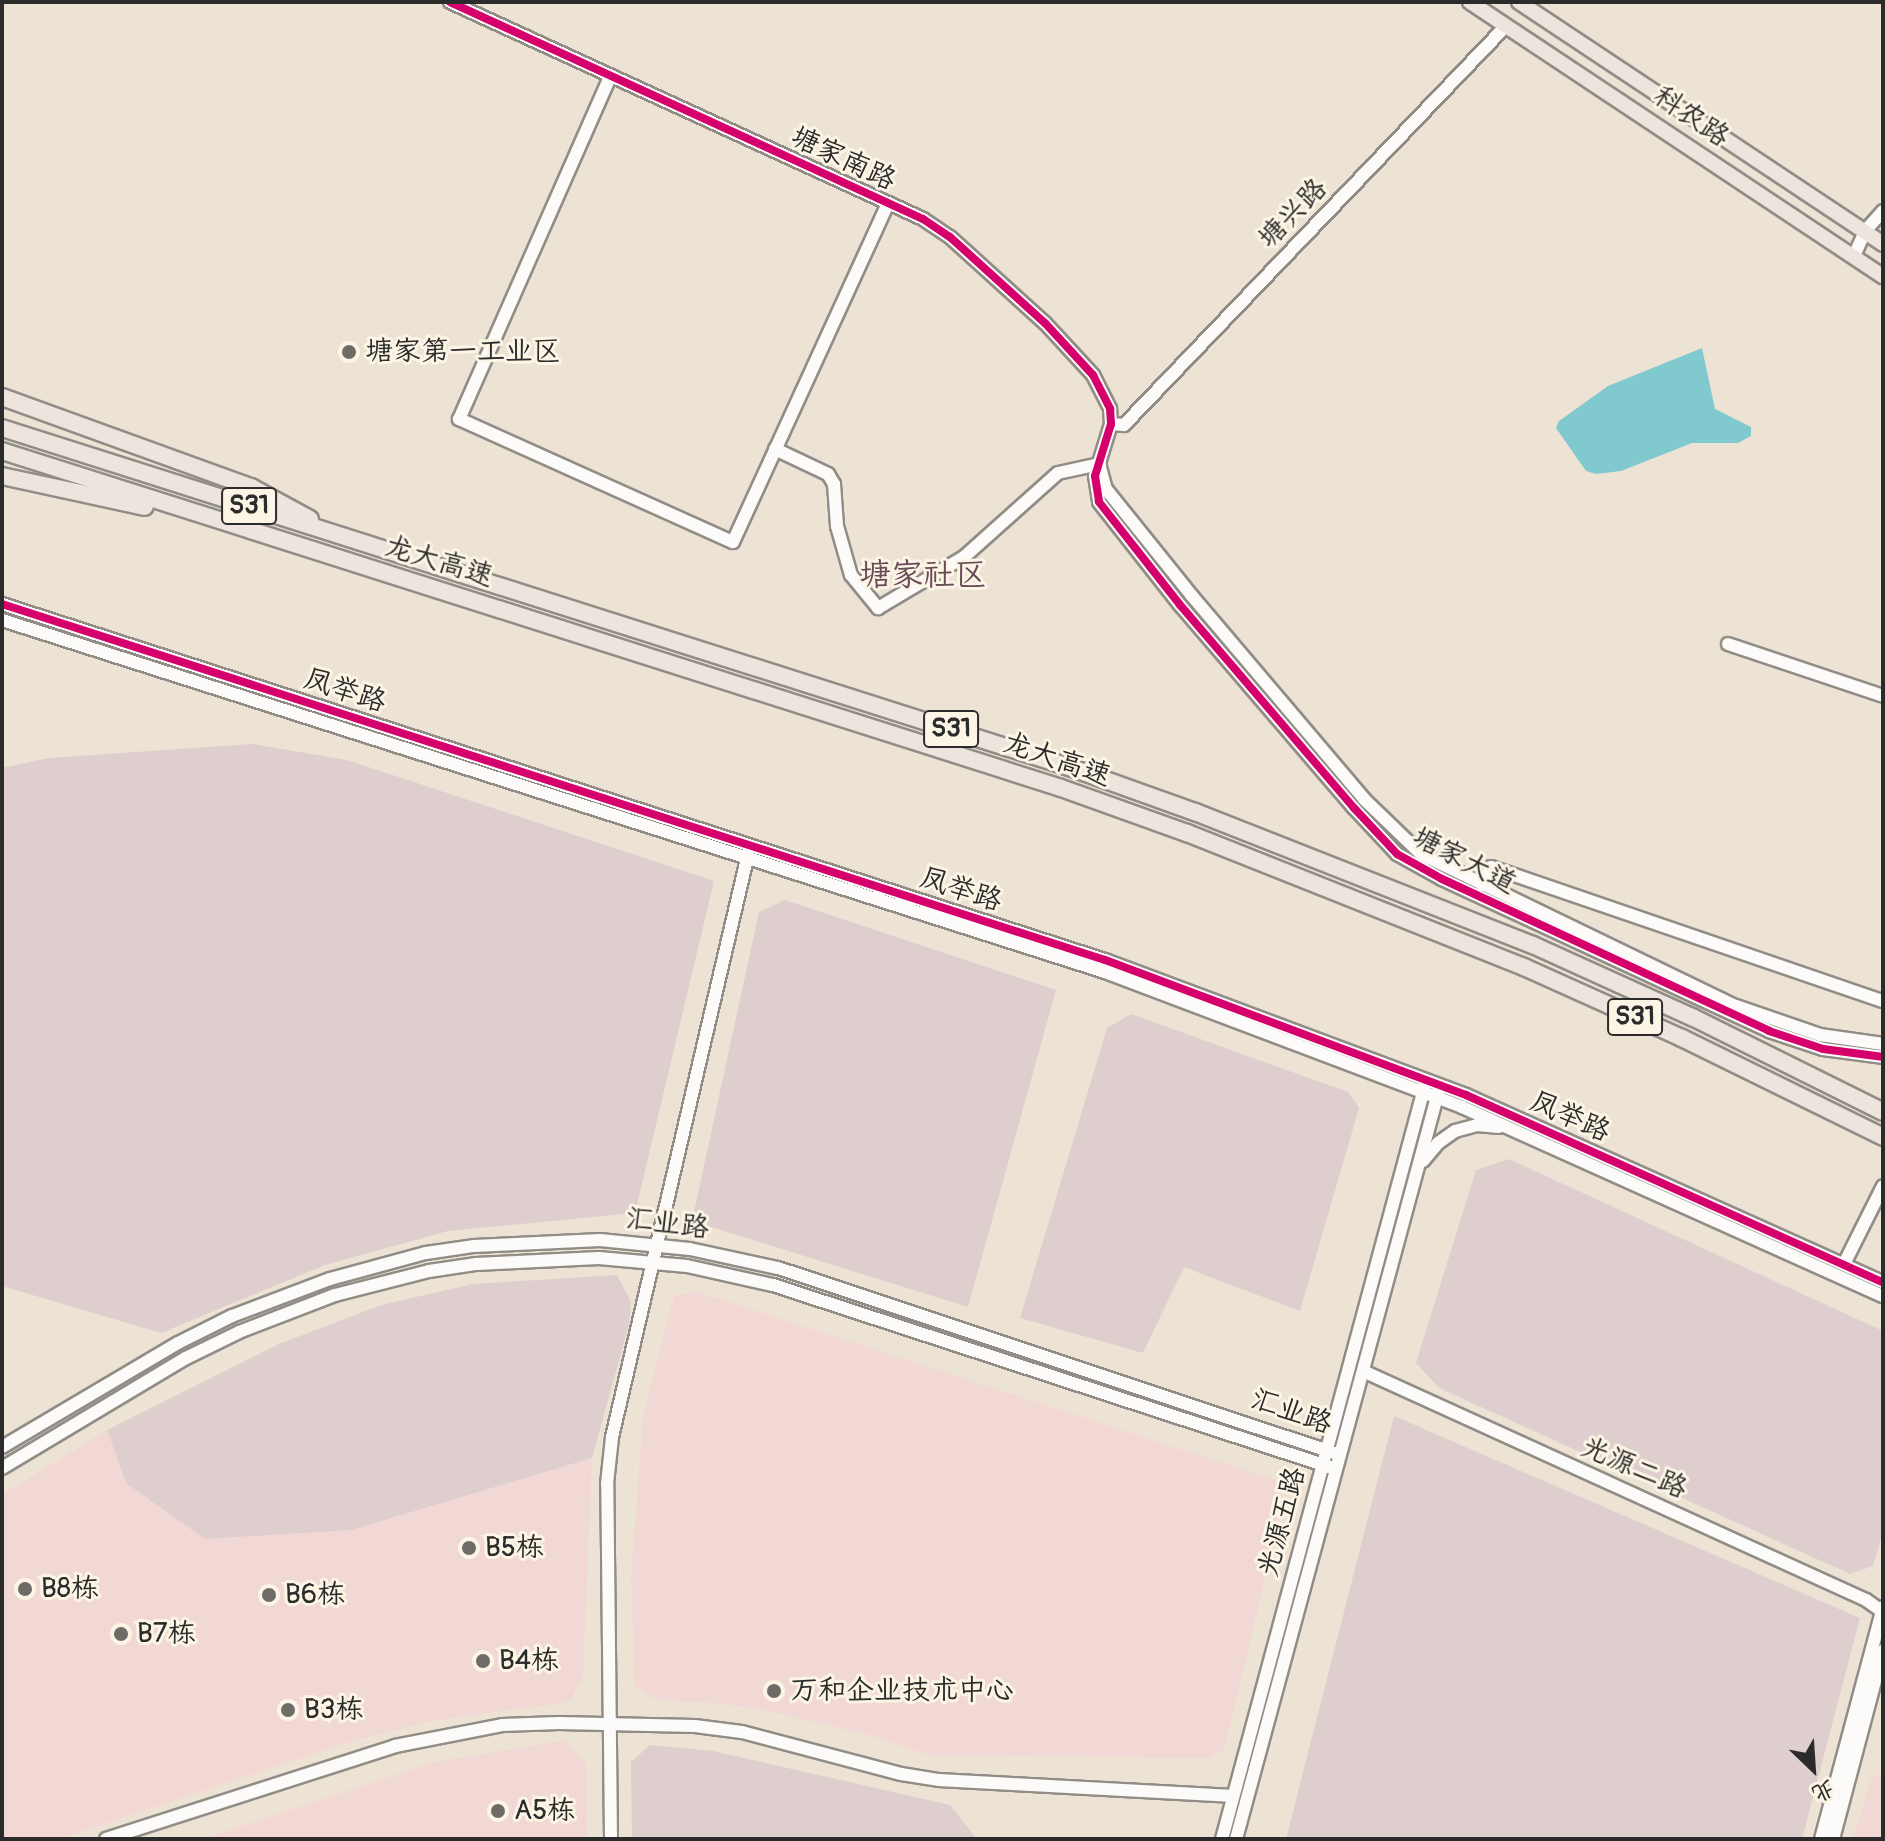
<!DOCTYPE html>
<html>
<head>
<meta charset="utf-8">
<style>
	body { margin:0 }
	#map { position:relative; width:1885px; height:1841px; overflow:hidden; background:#ece3d5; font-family:Pangolin,"LXGW WenKai TC",sans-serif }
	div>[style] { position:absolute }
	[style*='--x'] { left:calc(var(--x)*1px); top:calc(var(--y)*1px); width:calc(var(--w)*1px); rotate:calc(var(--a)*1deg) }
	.built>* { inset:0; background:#f2d8d5 }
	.industrial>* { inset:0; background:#decece }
	.water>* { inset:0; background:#80c9cf }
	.roads { filter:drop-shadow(2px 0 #918d86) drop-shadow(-2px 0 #918d86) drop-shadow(0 2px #918d86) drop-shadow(0 -2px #918d86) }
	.minor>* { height:12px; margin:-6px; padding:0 6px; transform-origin:6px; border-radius:6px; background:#fcfbf9 }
	.major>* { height:14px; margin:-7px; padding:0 7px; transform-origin:7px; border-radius:7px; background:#ede5dd }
	.highway>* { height:16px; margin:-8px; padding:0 8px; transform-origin:8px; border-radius:8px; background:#ede5dd }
	.cycleway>* { height:8px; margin:-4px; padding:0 4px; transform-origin:4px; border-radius:4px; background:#d6006c }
	.dots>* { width:22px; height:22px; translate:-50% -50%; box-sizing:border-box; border:4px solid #fcf5e5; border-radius:50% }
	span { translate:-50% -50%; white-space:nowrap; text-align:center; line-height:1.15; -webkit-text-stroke:6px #fcf5e5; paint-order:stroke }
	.shield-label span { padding:2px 6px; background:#fcf5e5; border:2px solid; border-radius:6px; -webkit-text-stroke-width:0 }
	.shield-label { font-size:26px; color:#2b2b2b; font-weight:700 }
	.street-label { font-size:28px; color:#2b2b2b }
	.poi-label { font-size:28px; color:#2b2b2b }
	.left { translate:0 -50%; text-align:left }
	.quarter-label { font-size:32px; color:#694c57 }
	.frame { position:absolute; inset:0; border:4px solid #2b2b2b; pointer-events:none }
	.north { position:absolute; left:1773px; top:1729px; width:80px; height:80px; -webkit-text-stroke:6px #fcf5e5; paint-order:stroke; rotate:155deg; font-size:22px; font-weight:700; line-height:32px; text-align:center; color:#2b2b2b }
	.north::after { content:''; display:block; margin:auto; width:28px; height:36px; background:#2b2b2b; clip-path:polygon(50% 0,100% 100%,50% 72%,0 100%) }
</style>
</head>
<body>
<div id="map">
	<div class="built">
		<div style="clip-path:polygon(695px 1291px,1276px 1480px,1284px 1500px,1224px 1750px,1209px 1758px,928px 1755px,873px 1736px,782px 1714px,727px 1704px,658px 1700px,635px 1688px,631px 1578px,643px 1417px,674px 1296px)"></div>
		<div style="clip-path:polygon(107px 1430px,126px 1483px,351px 1530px,592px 1458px,583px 1677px,569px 1702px,431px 1721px,346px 1743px,60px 1839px,2px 1839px,2px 1494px)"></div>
		<div style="clip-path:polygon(564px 1740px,586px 1763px,587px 1839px,202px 1839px,435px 1762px)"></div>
		<div style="clip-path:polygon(1873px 1774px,1883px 1778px,1883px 1839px,1853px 1839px)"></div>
	</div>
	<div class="industrial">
		<div style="clip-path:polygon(252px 744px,347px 760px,714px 881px,635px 1213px,448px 1231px,325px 1265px,161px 1333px,2px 1286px,2px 768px,49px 758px)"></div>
		<div style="clip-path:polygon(785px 900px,1056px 990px,968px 1307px,692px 1221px,759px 912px)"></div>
		<div style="clip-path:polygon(1131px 1014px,1348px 1092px,1359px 1108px,1300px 1311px,1184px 1267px,1143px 1353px,1020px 1318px,1107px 1028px)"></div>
		<div style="clip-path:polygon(1509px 1159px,1883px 1331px,1883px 1532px,1873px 1566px,1850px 1574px,1439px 1388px,1416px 1363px,1476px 1170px)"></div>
		<div style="clip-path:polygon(617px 1275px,631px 1302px,629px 1324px,592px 1458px,351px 1530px,205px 1539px,126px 1483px,107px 1430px,279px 1344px,381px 1305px,473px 1284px)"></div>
		<div style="clip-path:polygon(1394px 1416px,1860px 1618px,1802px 1839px,1286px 1839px)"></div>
		<div style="clip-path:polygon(650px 1745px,713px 1751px,950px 1805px,977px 1839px,632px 1839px,631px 1762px)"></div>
	</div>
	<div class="water">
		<div style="clip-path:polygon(1702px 348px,1715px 409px,1751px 427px,1751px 436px,1738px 443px,1692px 443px,1621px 471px,1596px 474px,1586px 471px,1556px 428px,1559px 421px,1608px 386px)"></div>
	</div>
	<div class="roads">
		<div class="minor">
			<div style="--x:450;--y:2;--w:520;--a:24.64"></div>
			<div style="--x:923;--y:219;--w:32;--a:34"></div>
			<div style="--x:950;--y:237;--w:128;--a:42.2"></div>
			<div style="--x:1045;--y:323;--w:71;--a:47.3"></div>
			<div style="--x:1093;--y:375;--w:38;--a:63"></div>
			<div style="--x:1110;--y:409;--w:15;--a:86"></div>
			<div style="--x:1111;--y:424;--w:54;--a:107.1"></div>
			<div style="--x:1095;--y:476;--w:26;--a:81"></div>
			<div style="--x:1099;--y:502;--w:131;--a:51.8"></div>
			<div style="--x:1180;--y:605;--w:267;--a:49.4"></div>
			<div style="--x:1354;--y:808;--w:63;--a:46.9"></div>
			<div style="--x:1397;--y:854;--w:51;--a:29.1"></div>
			<div style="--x:1442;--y:879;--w:361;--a:24.9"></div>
			<div style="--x:1769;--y:1031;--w:57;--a:18.4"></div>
			<div style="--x:1823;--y:1049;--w:61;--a:7.6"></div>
			<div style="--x:610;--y:77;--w:374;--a:113.8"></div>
			<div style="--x:459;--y:419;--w:300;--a:24.2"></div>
			<div style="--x:733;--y:542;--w:372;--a:-65.4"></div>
			<div style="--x:1854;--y:256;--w:27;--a:-66"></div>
			<div style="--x:1865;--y:231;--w:27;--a:-48"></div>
			<div style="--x:1111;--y:424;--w:13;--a:4"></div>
			<div style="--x:1124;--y:425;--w:552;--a:-46.25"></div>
			<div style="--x:775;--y:449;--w:59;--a:25.3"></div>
			<div style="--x:828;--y:474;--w:12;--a:59"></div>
			<div style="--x:834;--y:484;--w:42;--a:85.9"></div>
			<div style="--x:837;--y:526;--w:51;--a:74.1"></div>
			<div style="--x:851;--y:575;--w:43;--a:50.7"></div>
			<div style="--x:878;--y:608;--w:100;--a:-30.7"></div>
			<div style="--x:964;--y:557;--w:126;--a:-41.8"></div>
			<div style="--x:1058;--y:473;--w:43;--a:-12.1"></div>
			<div style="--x:1100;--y:467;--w:23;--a:75"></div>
			<div style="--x:1106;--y:489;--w:137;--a:51.2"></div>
			<div style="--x:1192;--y:596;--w:266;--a:49.7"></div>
			<div style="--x:1364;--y:799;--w:79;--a:44"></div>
			<div style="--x:1421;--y:854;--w:350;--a:25.8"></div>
			<div style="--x:1736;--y:1006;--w:89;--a:19"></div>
			<div style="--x:1820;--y:1035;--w:64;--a:8.1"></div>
			<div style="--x:2;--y:604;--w:1159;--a:17.89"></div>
			<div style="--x:1105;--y:960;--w:385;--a:20.5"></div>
			<div style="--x:1466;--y:1095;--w:457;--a:24.2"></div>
			<div style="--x:2;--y:620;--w:1158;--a:17.7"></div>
			<div style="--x:1105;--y:972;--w:382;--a:20.7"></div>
			<div style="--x:1462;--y:1107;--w:461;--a:24.2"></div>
			<div style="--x:1728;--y:644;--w:163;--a:18.5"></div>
			<div style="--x:1482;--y:885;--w:20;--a:-63"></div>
			<div style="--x:1491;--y:867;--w:414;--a:18.9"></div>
			<div style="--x:1423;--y:1161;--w:23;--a:-50"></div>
			<div style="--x:1438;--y:1143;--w:21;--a:-35"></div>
			<div style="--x:1455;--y:1131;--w:23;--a:-15"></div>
			<div style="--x:1477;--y:1125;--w:22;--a:5"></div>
			<div style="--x:1844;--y:1264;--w:87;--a:-63.4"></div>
			<div style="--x:1363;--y:1371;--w:553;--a:24.48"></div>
			<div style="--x:1866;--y:1600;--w:21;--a:35"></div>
			<div style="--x:2;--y:1447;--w:204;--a:-30.6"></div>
			<div style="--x:178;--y:1343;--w:60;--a:-26.6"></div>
			<div style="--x:232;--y:1316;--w:105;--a:-20.7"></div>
			<div style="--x:330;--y:1279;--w:99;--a:-15.2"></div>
			<div style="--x:426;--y:1253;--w:49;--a:-8.3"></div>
			<div style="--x:474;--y:1246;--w:126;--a:-2.7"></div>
			<div style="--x:600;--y:1240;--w:90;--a:5.7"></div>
			<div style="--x:690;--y:1249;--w:90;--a:12.2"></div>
			<div style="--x:778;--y:1268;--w:592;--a:18.4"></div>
			<div style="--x:2;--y:1468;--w:214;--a:-30.9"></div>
			<div style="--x:186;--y:1358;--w:59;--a:-26.1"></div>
			<div style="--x:239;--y:1332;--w:103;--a:-21.1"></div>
			<div style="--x:335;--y:1295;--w:97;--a:-14.3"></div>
			<div style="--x:429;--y:1271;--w:48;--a:-8.5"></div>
			<div style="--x:476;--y:1264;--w:123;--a:-2.8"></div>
			<div style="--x:599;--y:1258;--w:88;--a:5.2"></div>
			<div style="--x:687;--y:1266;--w:88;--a:12.5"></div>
			<div style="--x:773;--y:1285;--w:592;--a:18.1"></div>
			<div style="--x:106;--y:1839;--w:304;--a:-17.8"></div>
			<div style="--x:395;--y:1746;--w:109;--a:-11.1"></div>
			<div style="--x:502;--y:1725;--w:57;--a:-2"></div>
			<div style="--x:559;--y:1723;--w:136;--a:1.3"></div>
			<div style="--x:695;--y:1726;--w:47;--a:7.3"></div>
			<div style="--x:742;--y:1732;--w:164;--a:14.8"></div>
			<div style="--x:901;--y:1774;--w:39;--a:9"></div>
			<div style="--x:940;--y:1780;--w:293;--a:3.1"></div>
			<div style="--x:611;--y:1839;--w:355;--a:-90.6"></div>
			<div style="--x:607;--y:1484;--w:47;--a:-83.9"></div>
			<div style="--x:612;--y:1437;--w:603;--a:-76.86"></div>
			<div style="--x:1222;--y:1839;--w:781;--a:-74.93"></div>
			<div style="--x:1236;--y:1839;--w:777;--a:-74.85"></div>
			<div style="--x:1821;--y:1839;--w:240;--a:-75"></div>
			<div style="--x:1833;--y:1839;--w:195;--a:-75.1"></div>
		</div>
		<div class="major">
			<div style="--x:1470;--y:2;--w:496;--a:33.6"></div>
			<div style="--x:1519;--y:2;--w:437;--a:33.6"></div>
		</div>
		<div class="highway">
			<div style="--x:2;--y:397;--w:265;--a:19.9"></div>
			<div style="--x:251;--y:487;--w:67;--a:28.5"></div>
			<div style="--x:2;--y:428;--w:1120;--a:17.63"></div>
			<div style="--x:1069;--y:767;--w:134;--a:19.7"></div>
			<div style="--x:1195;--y:812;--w:363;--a:21.5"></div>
			<div style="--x:1533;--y:945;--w:175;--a:24.4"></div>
			<div style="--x:1692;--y:1017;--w:213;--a:26.4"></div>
			<div style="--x:2;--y:451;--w:1111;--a:17.65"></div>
			<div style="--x:1061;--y:788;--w:134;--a:19.7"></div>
			<div style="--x:1187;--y:833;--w:363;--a:21.7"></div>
			<div style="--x:1524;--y:967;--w:173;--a:24.2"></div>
			<div style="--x:1682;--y:1038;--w:224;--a:26.2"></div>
			<div style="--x:2;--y:476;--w:146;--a:12.2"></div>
		</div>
	</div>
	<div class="cycleway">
		<div style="--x:450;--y:2;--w:520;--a:24.64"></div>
		<div style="--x:923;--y:219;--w:32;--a:34"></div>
		<div style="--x:950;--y:237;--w:128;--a:42.2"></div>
		<div style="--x:1045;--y:323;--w:71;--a:47.3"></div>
		<div style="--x:1093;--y:375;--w:38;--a:63"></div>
		<div style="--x:1110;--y:409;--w:15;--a:86"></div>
		<div style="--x:1111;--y:424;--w:54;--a:107.1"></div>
		<div style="--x:1095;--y:476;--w:26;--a:81"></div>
		<div style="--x:1099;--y:502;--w:131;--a:51.8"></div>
		<div style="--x:1180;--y:605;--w:267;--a:49.4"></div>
		<div style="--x:1354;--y:808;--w:63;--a:46.9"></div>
		<div style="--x:1397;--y:854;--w:51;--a:29.1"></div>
		<div style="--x:1442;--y:879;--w:361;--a:24.9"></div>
		<div style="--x:1769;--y:1031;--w:57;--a:18.4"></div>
		<div style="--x:1823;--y:1049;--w:61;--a:7.6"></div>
		<div style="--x:2;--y:604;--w:1159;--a:17.89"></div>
		<div style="--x:1105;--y:960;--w:385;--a:20.5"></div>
		<div style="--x:1466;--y:1095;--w:457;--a:24.2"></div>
	</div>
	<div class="dots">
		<div style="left:349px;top:352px;background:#6f6b66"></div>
		<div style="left:469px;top:1548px;background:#6f6b66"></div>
		<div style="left:25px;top:1589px;background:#6f6b66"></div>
		<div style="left:269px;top:1595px;background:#6f6b66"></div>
		<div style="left:121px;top:1634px;background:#6f6b66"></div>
		<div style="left:483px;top:1661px;background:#6f6b66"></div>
		<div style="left:774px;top:1691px;background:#6f6b66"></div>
		<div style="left:288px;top:1710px;background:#6f6b66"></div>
		<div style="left:498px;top:1811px;background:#6f6b66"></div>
	</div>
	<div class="shield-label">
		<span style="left:249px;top:506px">S31</span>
		<span style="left:951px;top:729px">S31</span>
		<span style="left:1635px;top:1017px">S31</span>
	</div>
	<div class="street-label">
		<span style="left:1691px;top:117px;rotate:34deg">科农路</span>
		<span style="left:843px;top:159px;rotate:25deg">塘家南路</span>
		<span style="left:1293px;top:214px;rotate:-46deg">塘兴路</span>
		<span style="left:439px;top:562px;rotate:17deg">龙大高速</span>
		<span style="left:345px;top:691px;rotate:18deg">凤举路</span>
		<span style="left:1057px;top:760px;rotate:19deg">龙大高速</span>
		<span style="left:1464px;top:861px;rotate:27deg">塘家大道</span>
		<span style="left:961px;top:890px;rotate:18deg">凤举路</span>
		<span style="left:1570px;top:1117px;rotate:24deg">凤举路</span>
		<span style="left:667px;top:1224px;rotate:7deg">汇业路</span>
		<span style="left:1291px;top:1412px;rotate:19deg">汇业路</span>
		<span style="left:1634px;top:1468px;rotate:24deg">光源二路</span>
		<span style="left:1282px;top:1522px;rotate:-75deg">光源五路</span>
	</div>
	<div class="poi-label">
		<span class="left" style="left:365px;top:352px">塘家第一工业区</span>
		<span class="left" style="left:485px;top:1548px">B5栋</span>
		<span class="left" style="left:41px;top:1589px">B8栋</span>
		<span class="left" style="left:285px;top:1595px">B6栋</span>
		<span class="left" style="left:137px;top:1634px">B7栋</span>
		<span class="left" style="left:499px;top:1661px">B4栋</span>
		<span class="left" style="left:790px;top:1691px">万和企业技术中心</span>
		<span class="left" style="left:304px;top:1710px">B3栋</span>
		<span class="left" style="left:514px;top:1811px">A5栋</span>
	</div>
	<div class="quarter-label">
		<span style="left:923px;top:575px">塘家社区</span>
	</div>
	<div class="frame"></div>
	<div class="north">北</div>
</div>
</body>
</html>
